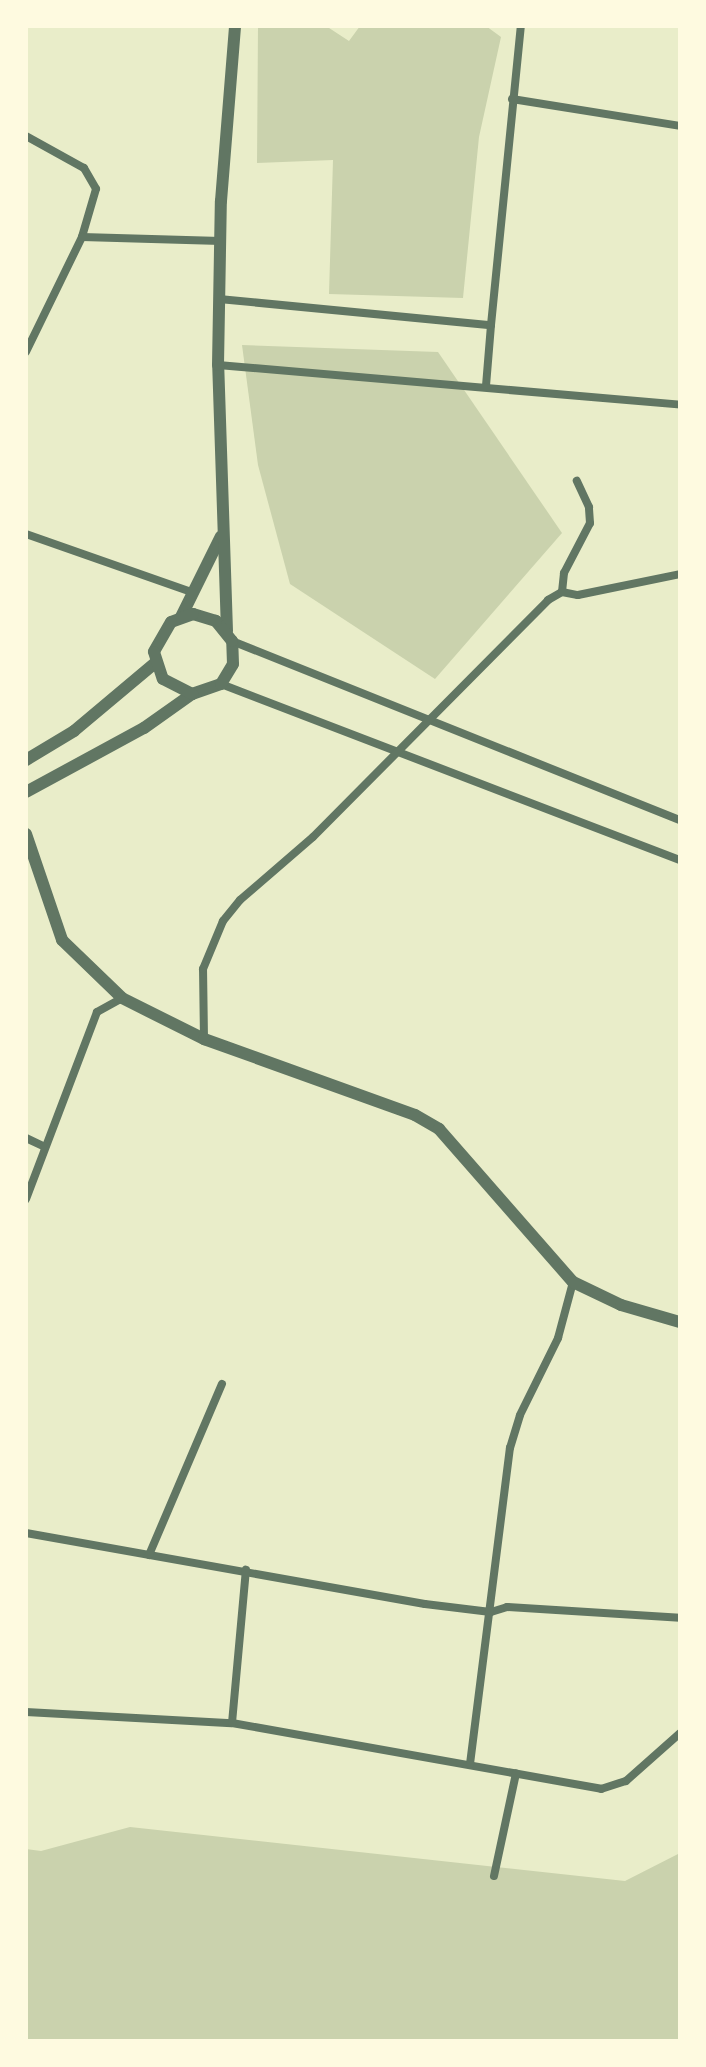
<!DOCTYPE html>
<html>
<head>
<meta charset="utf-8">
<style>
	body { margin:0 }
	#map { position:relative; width:706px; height:2067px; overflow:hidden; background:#e9edc9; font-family:"Zilla Slab",serif }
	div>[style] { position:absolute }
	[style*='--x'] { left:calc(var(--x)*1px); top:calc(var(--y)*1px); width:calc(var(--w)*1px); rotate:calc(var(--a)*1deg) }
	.green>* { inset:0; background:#cad2ad }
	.minor>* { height:8px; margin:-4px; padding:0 4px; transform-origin:4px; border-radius:4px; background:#617663 }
	.tertiary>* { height:12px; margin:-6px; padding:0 6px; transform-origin:6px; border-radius:6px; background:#617663 }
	span { translate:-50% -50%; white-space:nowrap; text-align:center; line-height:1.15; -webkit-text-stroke:8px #fefae0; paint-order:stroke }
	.frame { position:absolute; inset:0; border:28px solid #fefae0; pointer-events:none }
</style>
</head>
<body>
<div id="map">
	<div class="green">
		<div style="clip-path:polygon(258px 26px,326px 26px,349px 41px,360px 26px,486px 26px,501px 37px,479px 137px,463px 298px,329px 294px,333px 160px,257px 163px)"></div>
		<div style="clip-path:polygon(242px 345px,438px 352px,562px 533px,435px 679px,290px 584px,258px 465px)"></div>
		<div style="clip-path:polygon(130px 1827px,625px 1881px,680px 1853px,680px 2041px,26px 2041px,26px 1849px,41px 1851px)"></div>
	</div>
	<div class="minor">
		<div style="--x:512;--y:99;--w:170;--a:9.1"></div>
		<div style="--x:26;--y:136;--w:66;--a:28.9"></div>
		<div style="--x:84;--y:168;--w:24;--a:60"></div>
		<div style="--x:96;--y:189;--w:50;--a:106.3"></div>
		<div style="--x:82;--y:237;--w:128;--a:116"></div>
		<div style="--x:82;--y:237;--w:139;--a:1.6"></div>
		<div style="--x:219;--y:299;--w:273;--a:5.5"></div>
		<div style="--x:491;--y:325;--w:61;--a:94.7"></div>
		<div style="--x:491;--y:325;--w:301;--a:-84.3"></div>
		<div style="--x:218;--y:365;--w:464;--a:4.9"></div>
		<div style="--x:26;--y:534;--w:176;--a:19.3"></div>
		<div style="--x:562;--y:592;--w:19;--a:-84"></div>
		<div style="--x:564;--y:573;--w:56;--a:-62.5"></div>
		<div style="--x:590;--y:523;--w:16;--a:-94"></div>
		<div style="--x:589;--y:507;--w:29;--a:-115"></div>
		<div style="--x:232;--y:641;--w:482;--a:21.8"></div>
		<div style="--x:221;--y:684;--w:492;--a:21"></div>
		<div style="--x:204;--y:1039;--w:70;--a:-90.8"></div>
		<div style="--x:203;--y:969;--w:52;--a:-67.4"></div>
		<div style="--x:223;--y:921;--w:27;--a:-51"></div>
		<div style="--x:240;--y:900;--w:96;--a:-40.8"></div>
		<div style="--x:313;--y:837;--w:334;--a:-45.2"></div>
		<div style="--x:548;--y:600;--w:16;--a:-30"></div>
		<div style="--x:562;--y:592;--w:16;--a:11"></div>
		<div style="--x:578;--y:595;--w:104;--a:-11.6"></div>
		<div style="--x:26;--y:1138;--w:19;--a:25"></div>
		<div style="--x:26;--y:1199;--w:200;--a:-69.2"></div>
		<div style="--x:97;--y:1012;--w:29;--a:-29"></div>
		<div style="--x:26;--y:1533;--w:405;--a:10.1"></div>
		<div style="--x:425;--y:1604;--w:66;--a:6.9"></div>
		<div style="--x:491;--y:1612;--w:17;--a:-17"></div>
		<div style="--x:507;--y:1607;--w:173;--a:3.6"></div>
		<div style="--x:149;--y:1555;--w:186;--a:-66.9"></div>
		<div style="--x:26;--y:1712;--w:206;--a:3.1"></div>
		<div style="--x:232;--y:1723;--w:375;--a:10.1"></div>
		<div style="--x:601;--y:1789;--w:26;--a:-18"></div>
		<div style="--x:626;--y:1781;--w:72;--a:-41.6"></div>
		<div style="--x:232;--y:1723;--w:154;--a:-84.8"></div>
		<div style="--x:470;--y:1764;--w:319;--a:-82.8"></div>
		<div style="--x:510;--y:1448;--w:34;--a:-73"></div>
		<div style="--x:520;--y:1415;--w:86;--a:-63.7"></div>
		<div style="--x:558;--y:1338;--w:58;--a:-75"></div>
		<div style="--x:494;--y:1876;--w:105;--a:-77.9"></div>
	</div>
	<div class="tertiary">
		<div style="--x:181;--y:617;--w:90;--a:-63.7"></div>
		<div style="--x:227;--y:631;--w:266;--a:-91.9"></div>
		<div style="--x:218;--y:365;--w:164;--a:-89"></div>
		<div style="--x:221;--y:201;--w:176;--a:-85.4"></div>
		<div style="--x:26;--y:760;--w:56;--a:-31.1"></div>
		<div style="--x:74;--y:731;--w:106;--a:-40"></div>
		<div style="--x:26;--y:792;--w:134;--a:-28.5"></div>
		<div style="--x:144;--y:728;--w:59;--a:-35.3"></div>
		<div style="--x:192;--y:694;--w:31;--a:-19"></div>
		<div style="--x:221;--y:684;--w:23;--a:-59"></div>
		<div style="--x:233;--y:664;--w:23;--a:-92"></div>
		<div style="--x:232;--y:641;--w:26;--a:-129"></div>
		<div style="--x:216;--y:621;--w:24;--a:-163"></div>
		<div style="--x:193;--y:614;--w:23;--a:160"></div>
		<div style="--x:171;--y:622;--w:34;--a:120"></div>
		<div style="--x:154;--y:652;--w:28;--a:72"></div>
		<div style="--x:163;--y:679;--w:33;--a:27"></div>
		<div style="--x:26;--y:834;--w:112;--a:71.2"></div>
		<div style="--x:62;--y:940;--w:83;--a:44"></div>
		<div style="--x:122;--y:998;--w:92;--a:26.6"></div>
		<div style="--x:204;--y:1039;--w:224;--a:19.8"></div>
		<div style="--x:415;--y:1115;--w:28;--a:30"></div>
		<div style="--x:439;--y:1129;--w:203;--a:48.8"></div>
		<div style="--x:573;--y:1282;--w:53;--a:25.6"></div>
		<div style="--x:621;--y:1305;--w:61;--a:16.1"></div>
	</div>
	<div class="frame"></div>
</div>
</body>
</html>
